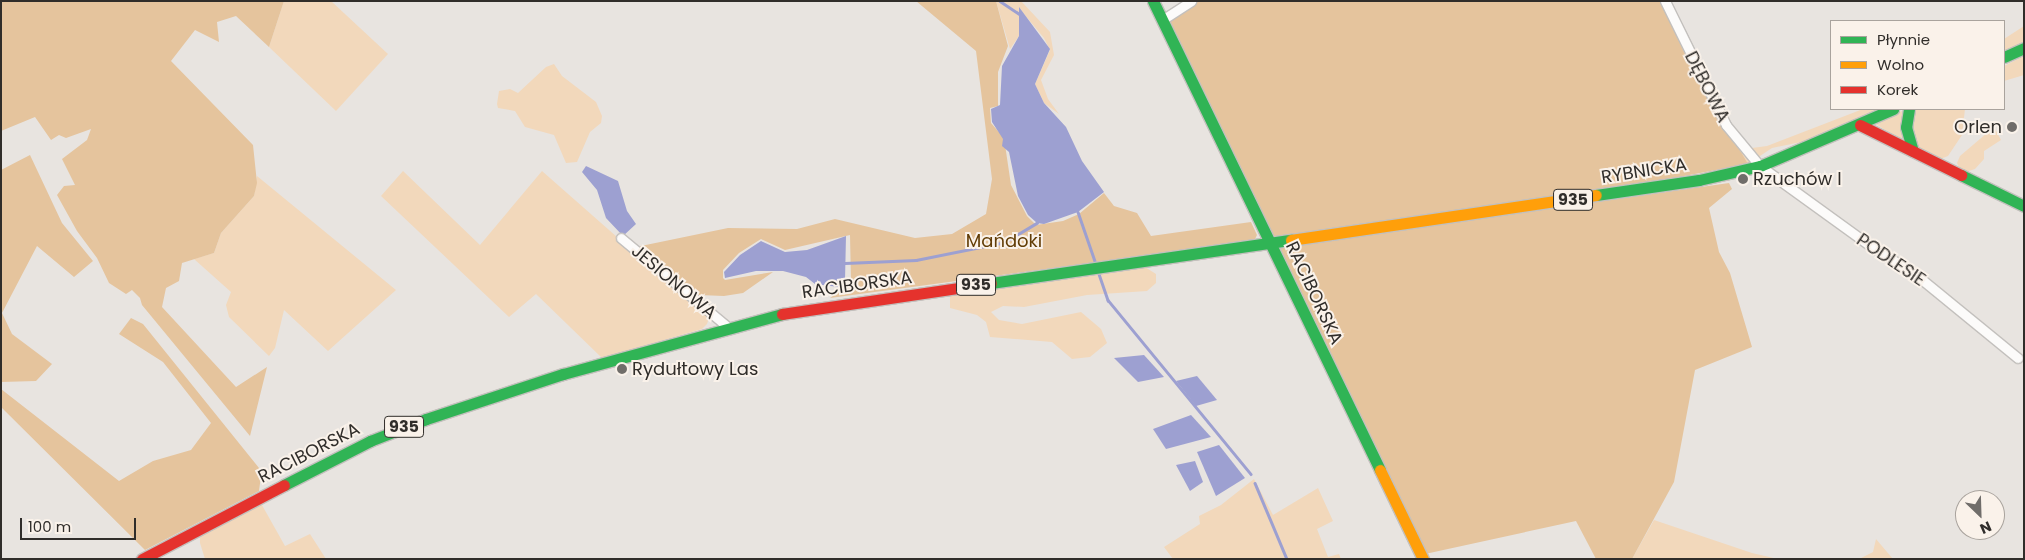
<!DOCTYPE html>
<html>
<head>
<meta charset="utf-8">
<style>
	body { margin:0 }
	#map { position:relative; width:2025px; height:560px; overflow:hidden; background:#e8e4e0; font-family:Poppins,sans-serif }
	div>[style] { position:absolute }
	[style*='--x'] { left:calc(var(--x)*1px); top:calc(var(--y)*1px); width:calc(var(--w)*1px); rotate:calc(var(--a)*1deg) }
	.green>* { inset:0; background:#f2d8bb }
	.forest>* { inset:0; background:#e5c49d }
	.water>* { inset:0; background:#9da0d1 }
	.stream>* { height:2.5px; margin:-1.25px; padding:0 1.25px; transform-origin:1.25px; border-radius:1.25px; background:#9da0d1 }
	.roads { filter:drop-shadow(1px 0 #c3c0bd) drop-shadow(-1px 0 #c3c0bd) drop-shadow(0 1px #c3c0bd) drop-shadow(0 -1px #c3c0bd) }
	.street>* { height:9px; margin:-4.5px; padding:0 4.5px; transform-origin:4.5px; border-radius:4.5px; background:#fcfbfa }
	.fast>* { height:11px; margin:-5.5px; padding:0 5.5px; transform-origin:5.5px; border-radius:5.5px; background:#30b455 }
	.slow>* { height:11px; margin:-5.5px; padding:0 5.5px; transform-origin:5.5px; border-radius:5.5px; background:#ff9f0a }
	.jam>* { height:11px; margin:-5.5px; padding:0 5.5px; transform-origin:5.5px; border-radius:5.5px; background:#e5322d }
	.dots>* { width:14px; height:14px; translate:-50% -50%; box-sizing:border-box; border:2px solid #faf2ea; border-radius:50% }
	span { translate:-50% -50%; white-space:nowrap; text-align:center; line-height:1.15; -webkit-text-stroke:4px #faf2ea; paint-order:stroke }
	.shield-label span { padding:1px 4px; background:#faf2ea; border:1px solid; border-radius:4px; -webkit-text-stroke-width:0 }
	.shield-label { font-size:16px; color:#302d2a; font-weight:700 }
	.street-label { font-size:18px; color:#302d2a }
	.poi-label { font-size:18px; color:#302d2a }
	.right { translate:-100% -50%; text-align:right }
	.left { translate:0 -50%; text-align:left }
	.park-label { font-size:18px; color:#623d06 }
	.frame { position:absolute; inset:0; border:2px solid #302d2a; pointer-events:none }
	.legend { position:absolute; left:1830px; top:20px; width:175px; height:90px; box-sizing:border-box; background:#faf2ea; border:1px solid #a9a39d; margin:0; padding:6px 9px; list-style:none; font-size:15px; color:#302d2a }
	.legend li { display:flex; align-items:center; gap:10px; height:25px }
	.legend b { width:25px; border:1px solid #a9a39d }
	.north { position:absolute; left:1955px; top:490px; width:50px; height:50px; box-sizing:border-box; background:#faf2ea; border:1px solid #a9a39d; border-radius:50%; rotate:156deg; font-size:14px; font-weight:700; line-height:20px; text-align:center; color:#302d2a }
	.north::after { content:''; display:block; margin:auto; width:18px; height:22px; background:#706d6a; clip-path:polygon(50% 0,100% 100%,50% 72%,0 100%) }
	.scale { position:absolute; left:20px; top:518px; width:116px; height:22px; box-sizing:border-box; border:2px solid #302d2a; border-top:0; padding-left:6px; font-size:15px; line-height:18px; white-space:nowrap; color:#302d2a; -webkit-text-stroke:4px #faf2ea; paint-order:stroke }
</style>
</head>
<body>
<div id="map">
	<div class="green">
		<div style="clip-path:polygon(284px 1px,331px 1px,388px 54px,336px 111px,269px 47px)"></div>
		<div style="clip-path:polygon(996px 1px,1021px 1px,1050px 32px,1054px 55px,1041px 80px,1048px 99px,1059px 114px,1044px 103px,1035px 84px,1050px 50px,1044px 38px,1019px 8px,1019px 36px,1010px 49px)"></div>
		<div style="clip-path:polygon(2024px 26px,2024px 42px,2004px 52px,2004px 39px)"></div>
		<div style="clip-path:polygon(2024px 56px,2024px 75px,2004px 81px,2004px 66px)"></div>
		<div style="clip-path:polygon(554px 64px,562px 76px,596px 102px,602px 116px,601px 123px,590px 132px,577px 162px,566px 163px,554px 135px,525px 127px,515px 111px,498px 108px,497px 104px,499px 91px,510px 89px,518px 93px,546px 67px)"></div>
		<div style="clip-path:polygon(1863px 109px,1881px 109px,1816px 139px,1772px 148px,1748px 164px,1737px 150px,1767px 146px)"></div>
		<div style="clip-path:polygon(1916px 109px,1965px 109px,1962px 135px,1948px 156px,1940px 159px,1920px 149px,1914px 141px,1911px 123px)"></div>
		<div style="clip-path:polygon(1902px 111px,1902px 132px,1904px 142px,1874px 123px)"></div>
		<div style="clip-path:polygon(1994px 127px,2001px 140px,1984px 151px,1984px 159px,1975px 169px,1966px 172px,1960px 169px,1957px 163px,1960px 156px)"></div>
		<div style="clip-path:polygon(403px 171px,480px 245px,542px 171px,709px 318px,707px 324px,702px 329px,602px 358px,536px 294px,509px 317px,381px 196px)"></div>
		<div style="clip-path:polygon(257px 176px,396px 290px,328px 351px,284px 310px,275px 348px,269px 356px,229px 317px,226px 305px,231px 292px,194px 259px,214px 253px,221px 233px,254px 196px)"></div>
		<div style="clip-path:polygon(1137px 262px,1156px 274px,1156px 283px,1147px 291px,1087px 295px,1024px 307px,1003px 306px,991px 312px,999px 320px,1022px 324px,1081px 312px,1101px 329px,1107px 343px,1090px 357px,1072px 359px,1052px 342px,990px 337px,986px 322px,977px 315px,950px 308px,950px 289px)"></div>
		<div style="clip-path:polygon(1254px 479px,1273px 515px,1318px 488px,1333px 521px,1317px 529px,1328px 557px,1339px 554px,1341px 559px,1173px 559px,1164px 547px,1200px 524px,1199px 516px,1221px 505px)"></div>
		<div style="clip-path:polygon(258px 498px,285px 546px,310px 534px,326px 559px,205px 559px,200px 543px,200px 528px)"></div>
		<div style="clip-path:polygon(1654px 520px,1752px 553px,1778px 559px,1632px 559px)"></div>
		<div style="clip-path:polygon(1876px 539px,1893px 559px,1859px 559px,1873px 552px)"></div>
	</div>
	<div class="forest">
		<div style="clip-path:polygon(1px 1px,284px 1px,269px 47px,236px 16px,217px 22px,219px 42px,195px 30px,171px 61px,253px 145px,257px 183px,254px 196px,221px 233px,214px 253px,182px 263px,179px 281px,166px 288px,162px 307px,236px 387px,267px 367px,250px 436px,142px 305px,140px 298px,132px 290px,126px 294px,109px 283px,97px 258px,77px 231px,57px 195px,64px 186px,75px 185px,62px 159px,87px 140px,91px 129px,66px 138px,59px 135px,51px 140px,35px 117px,1px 131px)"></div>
		<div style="clip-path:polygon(916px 1px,996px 1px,1008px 46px,998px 72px,998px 106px,990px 108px,991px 123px,1004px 138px,1011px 185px,1027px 216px,1036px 225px,1063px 221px,1079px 214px,1104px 193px,1114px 206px,1137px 213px,1151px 236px,1251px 222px,1257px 235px,1254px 241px,830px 298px,851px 282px,850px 235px,785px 250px,761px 239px,739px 253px,723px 270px,723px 278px,725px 280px,773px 272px,743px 293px,724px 296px,699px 295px,636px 247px,728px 228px,797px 229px,835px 219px,915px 238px,952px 234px,986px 214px,992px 179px,976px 51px)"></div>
		<div style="clip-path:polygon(1199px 1px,1660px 1px,1693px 70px,1748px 164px,1620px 188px,1272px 239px,1166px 24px)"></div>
		<div style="clip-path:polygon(30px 155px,62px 223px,93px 261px,74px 277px,37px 246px,2px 313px,12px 334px,52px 364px,36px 381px,1px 382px,1px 170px)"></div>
		<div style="clip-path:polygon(1729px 183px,1732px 189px,1709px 208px,1719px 252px,1730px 273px,1752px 347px,1695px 370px,1674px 482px,1632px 559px,1596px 559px,1576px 521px,1425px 554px,1279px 248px)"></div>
		<div style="clip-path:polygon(131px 318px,143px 324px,259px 468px,261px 476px,259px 491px,145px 550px,1px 407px,1px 389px,119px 481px,153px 461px,191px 450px,211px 423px,163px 362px,119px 334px)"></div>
	</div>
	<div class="water">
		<div style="clip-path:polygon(1019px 7px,1050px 49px,1035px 84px,1044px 103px,1066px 127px,1082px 161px,1104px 192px,1078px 212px,1044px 224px,1037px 223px,1028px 215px,1018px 196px,1009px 152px,1002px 146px,1003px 139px,992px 122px,991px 109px,1000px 105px,1002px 66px,1019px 36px)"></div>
		<div style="clip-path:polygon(586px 166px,618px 181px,627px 211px,636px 224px,623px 236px,606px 218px,597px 190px,582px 172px)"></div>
		<div style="clip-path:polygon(846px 236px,845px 281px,839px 287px,815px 284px,806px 277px,783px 271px,756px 271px,725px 278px,724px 272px,740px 255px,761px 241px,785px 252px,807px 250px)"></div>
		<div style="clip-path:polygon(1144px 355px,1164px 377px,1138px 382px,1114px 358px)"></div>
		<div style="clip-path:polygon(1197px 376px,1217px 400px,1196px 406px,1176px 381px)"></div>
		<div style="clip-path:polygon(1191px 415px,1211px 437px,1166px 449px,1153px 429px)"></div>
		<div style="clip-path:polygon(1219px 445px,1245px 478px,1216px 496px,1197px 452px)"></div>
		<div style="clip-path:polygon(1195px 461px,1203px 482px,1190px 491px,1176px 465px)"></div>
	</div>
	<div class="stream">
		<div style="--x:1000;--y:1;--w:23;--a:34"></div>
		<div style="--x:1078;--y:212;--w:52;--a:70.9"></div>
		<div style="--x:845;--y:263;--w:71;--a:-2.4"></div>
		<div style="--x:916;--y:260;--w:91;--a:-11.4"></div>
		<div style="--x:1005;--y:242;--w:37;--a:-31"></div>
		<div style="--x:1099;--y:274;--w:28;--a:71"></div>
		<div style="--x:1108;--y:300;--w:225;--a:50.6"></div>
		<div style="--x:1255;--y:483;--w:82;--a:67.2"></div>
	</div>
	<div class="roads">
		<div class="street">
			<div style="--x:1665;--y:1;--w:138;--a:63.8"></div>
			<div style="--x:1726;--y:125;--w:53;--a:50.3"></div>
			<div style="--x:1760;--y:166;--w:138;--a:35.9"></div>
			<div style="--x:1872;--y:247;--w:49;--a:31.8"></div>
			<div style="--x:1914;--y:273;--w:134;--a:39.3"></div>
			<div style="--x:1162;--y:20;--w:35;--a:-33"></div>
			<div style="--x:621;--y:238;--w:139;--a:39.8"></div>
		</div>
		<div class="fast">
			<div style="--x:1153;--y:1;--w:521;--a:64.17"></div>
			<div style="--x:2004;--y:57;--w:22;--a:-24"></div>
			<div style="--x:1909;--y:109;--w:18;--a:99"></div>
			<div style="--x:1906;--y:127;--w:25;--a:74"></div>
			<div style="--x:1961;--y:175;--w:70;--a:26.2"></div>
			<div style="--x:1596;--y:195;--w:104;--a:-8.3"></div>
			<div style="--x:1699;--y:180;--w:63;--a:-12.9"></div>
			<div style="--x:1760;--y:166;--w:145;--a:-23.2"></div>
			<div style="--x:991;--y:283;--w:303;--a:-8.2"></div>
			<div style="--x:284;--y:485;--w:97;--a:-27.1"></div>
			<div style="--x:370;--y:441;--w:60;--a:-21.4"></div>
			<div style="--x:426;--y:419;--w:144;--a:-18.2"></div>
			<div style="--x:563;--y:374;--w:227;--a:-15.3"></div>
		</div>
		<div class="slow">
			<div style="--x:1291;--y:240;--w:308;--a:-8.4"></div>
			<div style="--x:1380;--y:470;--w:99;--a:64.2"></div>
		</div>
		<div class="jam">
			<div style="--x:1860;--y:125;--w:113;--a:26.3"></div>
			<div style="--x:782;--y:314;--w:211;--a:-8.4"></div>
			<div style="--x:142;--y:559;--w:160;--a:-27.5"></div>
		</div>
	</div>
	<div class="dots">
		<div style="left:2012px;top:127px;background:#706d6a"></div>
		<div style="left:1743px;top:179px;background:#706d6a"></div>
		<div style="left:622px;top:369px;background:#706d6a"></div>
	</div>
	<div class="shield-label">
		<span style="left:1573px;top:200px">935</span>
		<span style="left:976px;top:285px">935</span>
		<span style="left:404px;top:427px">935</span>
	</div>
	<div class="street-label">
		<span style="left:1707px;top:87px;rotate:63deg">DĘBOWA</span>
		<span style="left:1644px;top:171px;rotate:-9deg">RYBNICKA</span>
		<span style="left:1891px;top:260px;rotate:34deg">PODLESIE</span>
		<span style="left:674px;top:282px;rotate:40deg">JESIONOWA</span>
		<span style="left:857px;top:285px;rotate:-8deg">RACIBORSKA</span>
		<span style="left:1314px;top:293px;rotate:65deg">RACIBORSKA</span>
		<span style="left:309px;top:453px;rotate:-27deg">RACIBORSKA</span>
	</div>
	<div class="poi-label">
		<span class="right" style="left:2002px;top:127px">Orlen</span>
		<span class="left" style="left:1753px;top:179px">Rzuchów I</span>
		<span class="left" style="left:632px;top:369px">Rydułtowy Las</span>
	</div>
	<div class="park-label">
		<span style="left:1004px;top:241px">Mańdoki</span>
	</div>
	<div class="frame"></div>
	<ul class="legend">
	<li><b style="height:6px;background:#30b455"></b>Płynnie</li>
	<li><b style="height:6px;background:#ff9f0a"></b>Wolno</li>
	<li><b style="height:6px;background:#e5322d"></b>Korek</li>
	</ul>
	<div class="north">N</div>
	<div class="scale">100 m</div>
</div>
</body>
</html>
